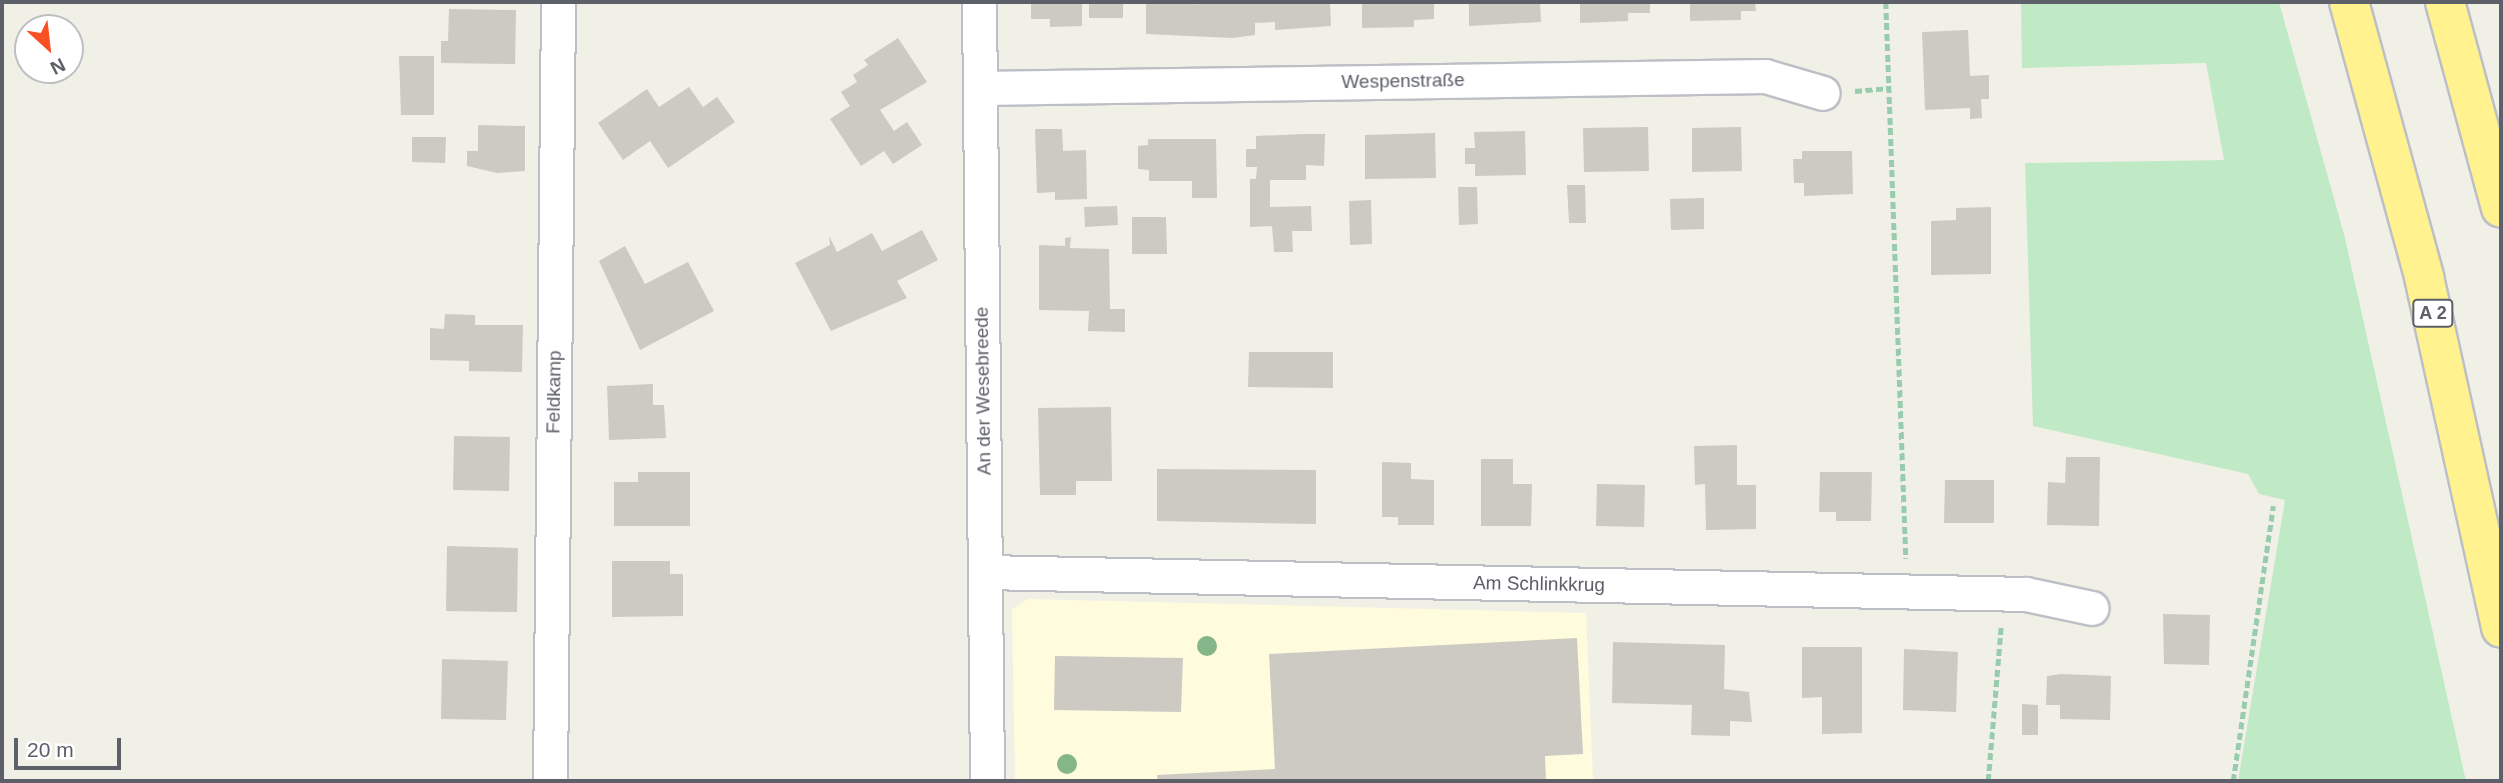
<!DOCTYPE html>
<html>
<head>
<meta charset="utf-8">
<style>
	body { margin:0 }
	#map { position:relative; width:2503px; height:783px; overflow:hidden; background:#f1f0e6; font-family:Arial,sans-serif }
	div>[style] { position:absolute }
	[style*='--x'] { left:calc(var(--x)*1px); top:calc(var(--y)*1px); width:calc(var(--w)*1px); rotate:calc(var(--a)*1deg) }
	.commercial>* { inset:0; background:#fffcdd }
	.green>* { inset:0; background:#c0eac6 }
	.building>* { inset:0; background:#cccac3 }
	.path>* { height:4.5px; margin-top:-2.25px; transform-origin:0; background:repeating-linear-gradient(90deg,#98ccaf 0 7px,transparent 0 10.5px) }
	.roads { filter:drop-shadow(2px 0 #bdbfc6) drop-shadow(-2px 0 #bdbfc6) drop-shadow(0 2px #bdbfc6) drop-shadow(0 -2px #bdbfc6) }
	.minor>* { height:33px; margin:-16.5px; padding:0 16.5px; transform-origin:16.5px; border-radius:16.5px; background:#fff }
	.motorway>* { height:38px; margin:-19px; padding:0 19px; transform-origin:19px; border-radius:19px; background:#fff28f }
	.trees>* { width:20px; height:20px; margin:-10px; border-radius:50%; background:#85b689 }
	span { translate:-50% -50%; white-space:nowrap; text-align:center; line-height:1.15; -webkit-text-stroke:5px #fff; paint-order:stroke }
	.shield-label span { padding:2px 5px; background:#fff; border:2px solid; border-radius:5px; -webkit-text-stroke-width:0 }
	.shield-label { font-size:18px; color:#5d6068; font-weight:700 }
	.street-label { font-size:19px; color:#5d6068 }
	.frame { position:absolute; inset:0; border:4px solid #5d6068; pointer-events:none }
	.north { position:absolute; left:14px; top:14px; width:70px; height:70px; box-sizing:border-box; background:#fff; border:2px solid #bebfc3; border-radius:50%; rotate:153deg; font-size:19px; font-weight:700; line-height:28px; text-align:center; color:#5d6068 }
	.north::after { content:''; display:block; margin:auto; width:24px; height:32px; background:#f95124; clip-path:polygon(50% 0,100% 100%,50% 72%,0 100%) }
	.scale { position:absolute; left:14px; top:738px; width:107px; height:32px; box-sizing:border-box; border:4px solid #5d6068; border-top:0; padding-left:9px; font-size:21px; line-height:24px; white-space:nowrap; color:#5d6068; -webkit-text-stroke:5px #fff; paint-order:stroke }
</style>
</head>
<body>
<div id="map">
	<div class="commercial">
		<div style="clip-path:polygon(1028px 599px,1586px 613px,1593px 781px,1015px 781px,1012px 609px)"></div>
	</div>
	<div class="green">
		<div style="clip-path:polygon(2021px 2px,2279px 2px,2345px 238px,2466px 781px,2238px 781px,2285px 500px,2259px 494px,2248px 474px,2033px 426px,2025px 163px,2224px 160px,2206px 63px,2022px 68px)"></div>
	</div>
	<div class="building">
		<div style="clip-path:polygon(1031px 2px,1082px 2px,1082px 26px,1050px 27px,1050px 19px,1031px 19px)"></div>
		<div style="clip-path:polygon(1089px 2px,1123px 2px,1123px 18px,1089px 18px)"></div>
		<div style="clip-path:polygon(1146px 2px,1197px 2px,1197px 5px,1202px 2px,1330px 2px,1331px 26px,1275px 30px,1275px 22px,1255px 23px,1255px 35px,1232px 38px,1146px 34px)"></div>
		<div style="clip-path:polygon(1362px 2px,1434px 2px,1434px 19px,1414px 20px,1414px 27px,1362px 28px)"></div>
		<div style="clip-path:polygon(1469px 2px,1540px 2px,1541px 22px,1469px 26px)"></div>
		<div style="clip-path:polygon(1580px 2px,1650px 2px,1650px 13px,1628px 13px,1628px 21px,1580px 23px)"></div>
		<div style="clip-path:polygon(1690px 2px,1755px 2px,1756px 11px,1741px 11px,1741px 20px,1690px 21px)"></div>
		<div style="clip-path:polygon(449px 9px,516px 10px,515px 64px,441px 63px,441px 41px,448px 41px)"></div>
		<div style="clip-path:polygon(1968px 30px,1970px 76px,1989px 75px,1989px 99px,1981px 99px,1982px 118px,1970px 119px,1970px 108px,1925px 110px,1922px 32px)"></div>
		<div style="clip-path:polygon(898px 38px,927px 82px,880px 110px,894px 131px,907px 122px,922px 145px,893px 164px,884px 151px,861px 166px,830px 119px,850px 106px,841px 92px,857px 82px,853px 75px,868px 65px,864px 60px)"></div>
		<div style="clip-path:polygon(399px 56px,434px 56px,434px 115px,401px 115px)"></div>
		<div style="clip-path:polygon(689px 87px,703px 107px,717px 97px,735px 122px,668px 168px,650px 141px,623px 160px,598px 123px,647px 89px,659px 107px)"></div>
		<div style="clip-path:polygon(478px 125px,525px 126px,525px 171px,497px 173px,467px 166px,467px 151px,478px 151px)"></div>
		<div style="clip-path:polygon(1648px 127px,1649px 171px,1584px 172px,1583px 128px)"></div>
		<div style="clip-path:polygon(1741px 127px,1742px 171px,1692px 172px,1692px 128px)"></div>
		<div style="clip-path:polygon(1035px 129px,1062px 129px,1063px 151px,1086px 150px,1087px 199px,1055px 200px,1055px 192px,1037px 193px)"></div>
		<div style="clip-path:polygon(1525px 131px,1526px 175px,1475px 176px,1475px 164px,1465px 164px,1465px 148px,1475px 148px,1474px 132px)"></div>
		<div style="clip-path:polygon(1435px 133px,1436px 178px,1365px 179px,1365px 135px)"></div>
		<div style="clip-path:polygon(1305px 134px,1325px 134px,1324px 166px,1306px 165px,1306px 180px,1270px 180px,1270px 207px,1311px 206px,1312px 231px,1292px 231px,1293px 252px,1274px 252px,1272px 226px,1250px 227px,1250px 179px,1256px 179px,1257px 167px,1246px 167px,1246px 149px,1256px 149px,1256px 136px)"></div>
		<div style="clip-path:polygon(412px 137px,446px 137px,445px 163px,412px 162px)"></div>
		<div style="clip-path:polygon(1148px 139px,1216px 139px,1217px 198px,1192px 198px,1192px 181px,1149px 181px,1149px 170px,1138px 169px,1138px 146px,1148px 145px)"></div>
		<div style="clip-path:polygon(1802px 151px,1852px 151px,1853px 194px,1804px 196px,1804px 183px,1794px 183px,1793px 159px,1802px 159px)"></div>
		<div style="clip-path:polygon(1567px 185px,1585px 185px,1586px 223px,1569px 223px)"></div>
		<div style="clip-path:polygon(1458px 187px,1477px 187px,1478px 224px,1459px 225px)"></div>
		<div style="clip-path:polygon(1704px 198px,1704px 229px,1671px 230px,1670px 199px)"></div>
		<div style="clip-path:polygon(1371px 200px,1372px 244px,1350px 245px,1349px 201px)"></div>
		<div style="clip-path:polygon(1117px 206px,1118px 225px,1085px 227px,1084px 207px)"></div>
		<div style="clip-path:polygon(1991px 207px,1991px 274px,1931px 275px,1931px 221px,1956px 220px,1956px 208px)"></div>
		<div style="clip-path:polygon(1132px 217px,1166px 217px,1167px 254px,1132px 254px)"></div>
		<div style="clip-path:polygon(922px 230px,938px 260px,897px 281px,907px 298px,831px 331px,795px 263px,830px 245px,829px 236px,837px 252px,872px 233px,882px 251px)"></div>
		<div style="clip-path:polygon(1071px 237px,1070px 248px,1109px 249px,1110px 309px,1125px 309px,1125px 332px,1088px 331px,1089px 311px,1039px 310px,1039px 245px,1065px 246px,1065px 238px)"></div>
		<div style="clip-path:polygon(625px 246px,645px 284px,688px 262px,714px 311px,640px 350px,599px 261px)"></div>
		<div style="clip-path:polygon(445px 314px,475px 315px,475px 325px,523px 325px,522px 372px,469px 371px,469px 361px,430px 360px,430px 328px,444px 329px)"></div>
		<div style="clip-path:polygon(1249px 352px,1333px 352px,1333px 388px,1248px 387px)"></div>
		<div style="clip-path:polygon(653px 384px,653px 405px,664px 405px,666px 438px,609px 440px,607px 386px)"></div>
		<div style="clip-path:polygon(1111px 407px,1112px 481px,1076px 481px,1076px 495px,1040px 495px,1038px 408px)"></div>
		<div style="clip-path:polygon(454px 436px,510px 437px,509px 491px,453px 490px)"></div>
		<div style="clip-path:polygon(1737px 445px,1737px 485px,1756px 485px,1756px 529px,1706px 530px,1705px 484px,1695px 485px,1694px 446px)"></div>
		<div style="clip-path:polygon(2066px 457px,2100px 457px,2099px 526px,2047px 525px,2048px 482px,2065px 483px)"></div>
		<div style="clip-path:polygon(1481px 459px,1513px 459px,1513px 484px,1532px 484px,1531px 526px,1481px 526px)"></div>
		<div style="clip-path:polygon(1382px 462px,1411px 463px,1411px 479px,1434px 480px,1434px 525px,1398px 525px,1398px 517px,1382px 517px)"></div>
		<div style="clip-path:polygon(1157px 469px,1316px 470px,1316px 524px,1157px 521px)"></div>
		<div style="clip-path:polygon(638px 472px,690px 472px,690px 526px,614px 526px,614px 482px,638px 482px)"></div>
		<div style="clip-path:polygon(1820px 472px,1872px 472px,1871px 521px,1836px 521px,1836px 512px,1819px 512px)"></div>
		<div style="clip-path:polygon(1945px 480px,1994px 480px,1994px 523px,1944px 523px)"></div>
		<div style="clip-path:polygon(1597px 484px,1645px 485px,1644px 527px,1596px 526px)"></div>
		<div style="clip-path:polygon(447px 546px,518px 548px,517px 612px,446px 611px)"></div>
		<div style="clip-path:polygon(612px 561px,670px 561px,670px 574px,683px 574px,683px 616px,612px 617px)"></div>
		<div style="clip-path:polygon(2163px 614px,2210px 615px,2209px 665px,2164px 664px)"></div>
		<div style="clip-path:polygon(1577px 638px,1583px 754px,1545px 756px,1546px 781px,1158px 781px,1157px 775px,1275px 769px,1269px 654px)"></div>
		<div style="clip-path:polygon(1613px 642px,1725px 645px,1724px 689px,1749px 692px,1752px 722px,1730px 721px,1730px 736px,1691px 735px,1692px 705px,1612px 703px)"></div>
		<div style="clip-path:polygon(1802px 647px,1862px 647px,1862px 733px,1822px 734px,1822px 697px,1802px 698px)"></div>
		<div style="clip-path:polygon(1904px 649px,1958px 652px,1956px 712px,1903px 710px)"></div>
		<div style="clip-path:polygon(1055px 656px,1183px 658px,1181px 712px,1054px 710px)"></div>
		<div style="clip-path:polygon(442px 659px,508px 661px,506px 720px,441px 719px)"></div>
		<div style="clip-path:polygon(2061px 674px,2111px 676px,2110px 720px,2060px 719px,2060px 705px,2046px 705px,2047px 676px)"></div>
		<div style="clip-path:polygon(2022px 704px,2038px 705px,2038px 735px,2022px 735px)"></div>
	</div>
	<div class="path">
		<div style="--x:1886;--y:2;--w:557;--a:87.94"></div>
		<div style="--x:1855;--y:91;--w:33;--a:-5"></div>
		<div style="--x:1988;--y:781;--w:156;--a:-85.2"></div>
		<div style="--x:2233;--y:781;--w:278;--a:-81.7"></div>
	</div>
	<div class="roads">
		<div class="minor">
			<div style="--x:979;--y:2;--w:779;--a:89.41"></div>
			<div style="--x:980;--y:88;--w:785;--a:-0.88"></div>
			<div style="--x:1765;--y:76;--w:60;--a:16.3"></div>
			<div style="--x:985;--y:572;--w:1041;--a:1.21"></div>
			<div style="--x:2026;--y:594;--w:67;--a:12"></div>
			<div style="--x:550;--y:781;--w:779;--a:-89.41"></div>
		</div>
		<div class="motorway">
			<div style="--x:2349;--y:2;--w:285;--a:74.7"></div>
			<div style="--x:2424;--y:277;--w:359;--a:77.6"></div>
			<div style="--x:2445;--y:2;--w:213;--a:74.8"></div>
		</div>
	</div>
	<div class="trees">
		<div style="left:1207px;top:646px"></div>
		<div style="left:1067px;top:764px"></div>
	</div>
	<div class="shield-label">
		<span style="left:2433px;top:313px">A 2</span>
	</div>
	<div class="street-label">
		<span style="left:1403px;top:81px;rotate:-1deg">Wespenstraße</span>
		<span style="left:983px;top:391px;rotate:-91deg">An der Wesebreede</span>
		<span style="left:554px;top:392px;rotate:-89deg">Feldkamp</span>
		<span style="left:1539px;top:584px;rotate:1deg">Am Schlinkkrug</span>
	</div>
	<div class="frame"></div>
	<div class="north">N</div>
	<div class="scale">20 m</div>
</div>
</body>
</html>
